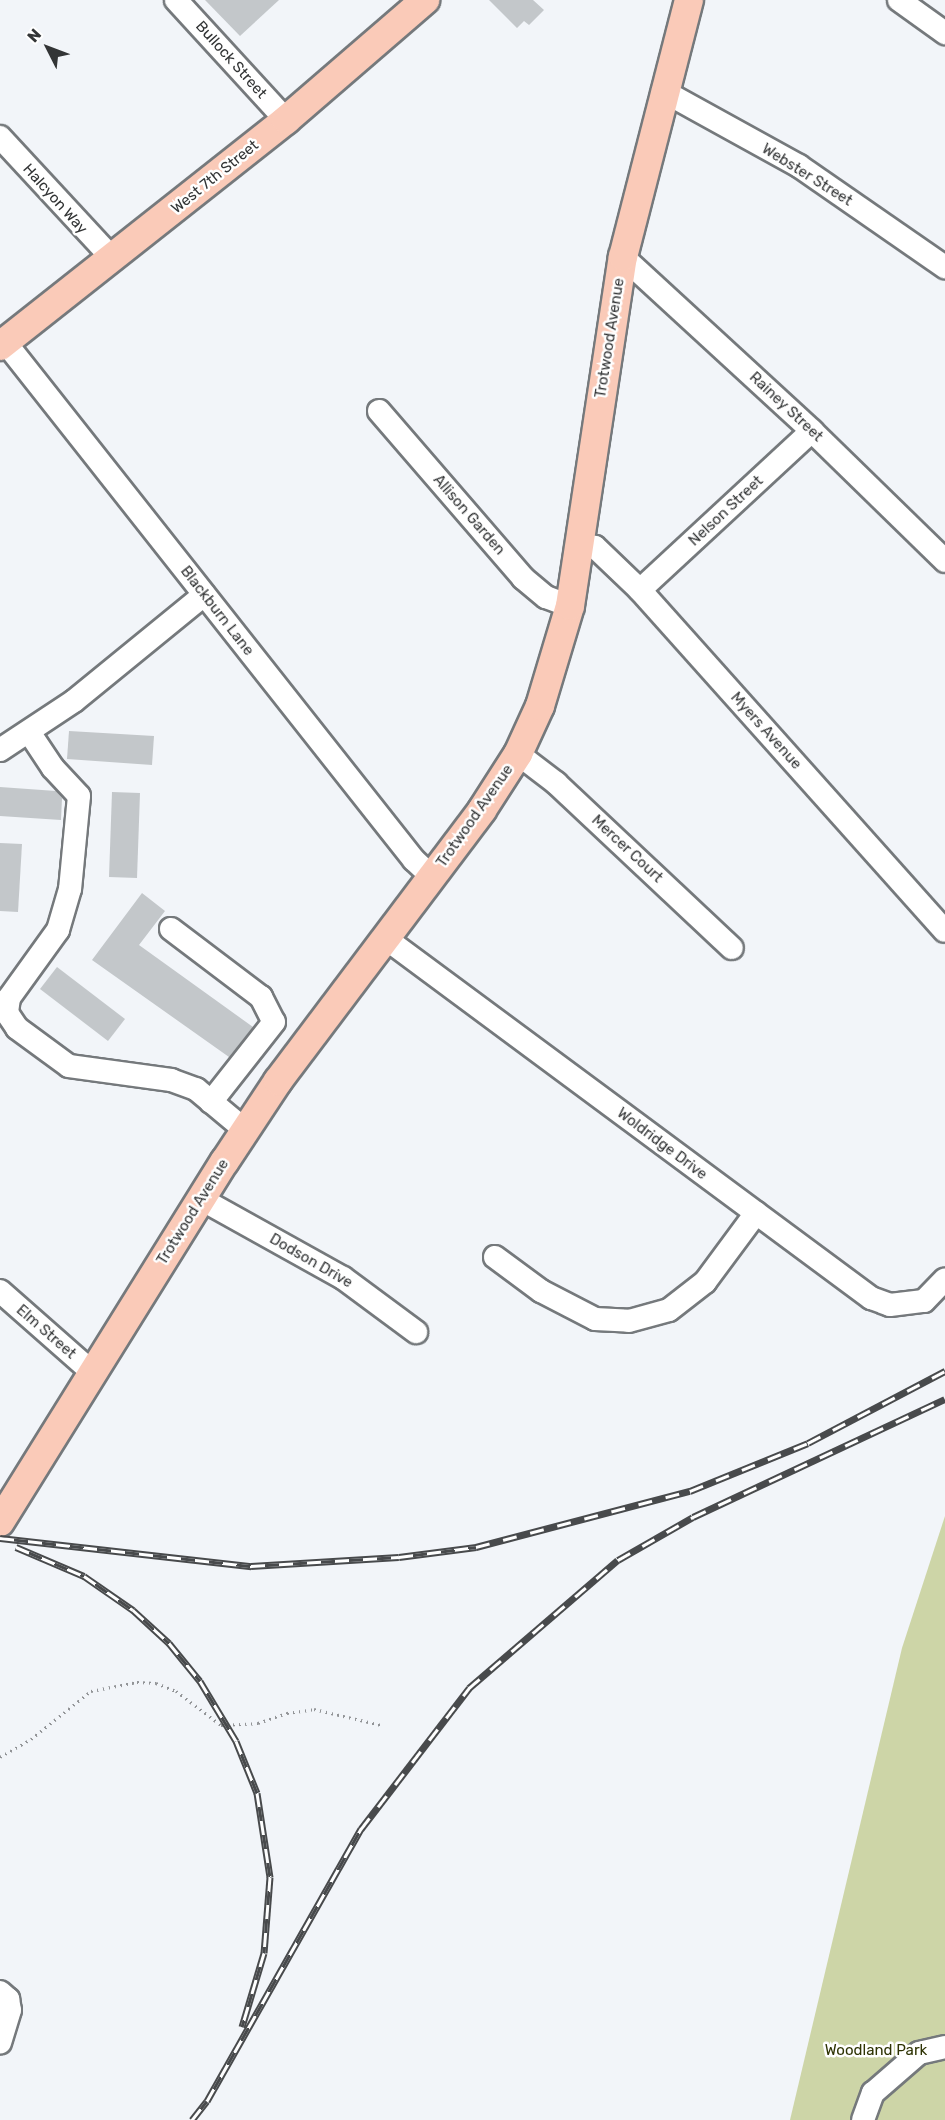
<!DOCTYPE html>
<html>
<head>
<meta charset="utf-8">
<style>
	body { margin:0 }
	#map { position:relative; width:945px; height:2120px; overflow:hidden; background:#f2f5f9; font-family:Rubik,sans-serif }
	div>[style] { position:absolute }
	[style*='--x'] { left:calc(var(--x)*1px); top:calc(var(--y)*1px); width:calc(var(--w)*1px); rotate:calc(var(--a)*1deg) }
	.green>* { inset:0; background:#cdd5a7 }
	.building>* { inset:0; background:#c3c7ca }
	.path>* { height:3px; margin-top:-1.5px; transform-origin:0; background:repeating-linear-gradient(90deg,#929497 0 1.5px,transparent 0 6px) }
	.roads { filter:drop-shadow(2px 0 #75797c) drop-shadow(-2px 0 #75797c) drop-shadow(0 2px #75797c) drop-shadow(0 -2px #75797c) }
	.minor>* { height:22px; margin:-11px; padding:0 11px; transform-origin:11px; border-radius:11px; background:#fff }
	.major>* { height:28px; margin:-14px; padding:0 14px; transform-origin:14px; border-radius:14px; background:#facab8 }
	.rail>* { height:7px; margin-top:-3.5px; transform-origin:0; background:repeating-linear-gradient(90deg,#fff 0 14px,#484a4c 0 28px); box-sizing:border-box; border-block:2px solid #484a4c }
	span { translate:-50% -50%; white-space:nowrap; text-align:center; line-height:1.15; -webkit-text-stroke:5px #fff; paint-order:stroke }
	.street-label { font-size:15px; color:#333536 }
	.park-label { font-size:15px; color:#2e3303 }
	.north { position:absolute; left:18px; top:18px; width:60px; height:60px; -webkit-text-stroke:4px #fff; paint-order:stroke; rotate:312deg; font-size:16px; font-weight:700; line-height:24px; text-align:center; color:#333536 }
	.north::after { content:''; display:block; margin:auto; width:21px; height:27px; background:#333536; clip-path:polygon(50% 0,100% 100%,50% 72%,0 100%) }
</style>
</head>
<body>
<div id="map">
	<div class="green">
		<div style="clip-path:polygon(945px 1516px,945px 2120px,790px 2120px,902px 1648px)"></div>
	</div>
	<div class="building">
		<div style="clip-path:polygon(205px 0,279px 0,240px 36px)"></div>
		<div style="clip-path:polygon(489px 0,533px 0,544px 10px,529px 25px,524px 21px,517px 28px)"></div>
		<div style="clip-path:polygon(69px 731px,154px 736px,152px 765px,67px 759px)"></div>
		<div style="clip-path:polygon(0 787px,56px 791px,62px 798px,61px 820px,0 816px)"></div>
		<div style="clip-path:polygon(112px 792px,140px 793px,137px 878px,109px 877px)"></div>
		<div style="clip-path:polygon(0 843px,22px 844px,18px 912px,0 911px)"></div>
		<div style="clip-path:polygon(142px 893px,165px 911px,139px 945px,253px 1027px,229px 1057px,92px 960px)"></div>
		<div style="clip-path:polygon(57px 967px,125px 1019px,108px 1041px,40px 989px)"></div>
	</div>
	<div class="path">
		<div style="--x:0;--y:1757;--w:36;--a:-30"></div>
		<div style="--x:31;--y:1739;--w:77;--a:-38.7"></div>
		<div style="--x:91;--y:1691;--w:47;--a:-11.1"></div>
		<div style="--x:137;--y:1682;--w:19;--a:3"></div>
		<div style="--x:156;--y:1683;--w:22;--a:22"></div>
		<div style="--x:176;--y:1691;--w:56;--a:37.1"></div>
		<div style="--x:221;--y:1725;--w:37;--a:-3"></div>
		<div style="--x:258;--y:1723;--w:31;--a:-19"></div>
		<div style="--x:287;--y:1713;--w:27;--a:-8"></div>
		<div style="--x:314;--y:1709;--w:69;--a:13.4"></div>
	</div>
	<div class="roads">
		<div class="minor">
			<div style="--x:176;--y:0;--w:163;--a:47.5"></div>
			<div style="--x:899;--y:0;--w:57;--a:35.7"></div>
			<div style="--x:663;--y:91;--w:155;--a:28.9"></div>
			<div style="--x:799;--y:166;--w:178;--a:34.7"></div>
			<div style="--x:0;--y:137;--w:166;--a:47.2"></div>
			<div style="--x:623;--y:257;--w:257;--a:42.6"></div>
			<div style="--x:812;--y:431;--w:186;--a:44.3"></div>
			<div style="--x:5;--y:342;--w:660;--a:51.71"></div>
			<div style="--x:414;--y:860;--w:25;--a:43"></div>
			<div style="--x:379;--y:411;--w:221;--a:49.2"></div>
			<div style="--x:523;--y:578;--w:30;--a:40"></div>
			<div style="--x:546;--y:597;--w:26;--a:21"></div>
			<div style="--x:578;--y:544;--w:17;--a:10"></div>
			<div style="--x:595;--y:547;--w:62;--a:43.7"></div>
			<div style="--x:640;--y:590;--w:457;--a:48.2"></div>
			<div style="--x:640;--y:590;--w:234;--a:-42.8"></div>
			<div style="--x:29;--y:732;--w:43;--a:56.3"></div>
			<div style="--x:53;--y:768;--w:38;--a:47"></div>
			<div style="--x:79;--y:796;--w:93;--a:95.5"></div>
			<div style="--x:70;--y:889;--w:43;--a:106.3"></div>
			<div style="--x:58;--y:930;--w:84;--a:125.8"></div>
			<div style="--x:9;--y:998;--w:15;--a:98"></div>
			<div style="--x:7;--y:1013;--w:18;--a:56"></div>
			<div style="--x:17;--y:1028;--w:64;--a:36.2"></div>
			<div style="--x:69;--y:1066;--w:103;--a:7.8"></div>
			<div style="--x:171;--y:1080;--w:27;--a:20"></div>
			<div style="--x:196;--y:1089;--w:64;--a:39.9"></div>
			<div style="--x:0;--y:750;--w:89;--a:-33.5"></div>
			<div style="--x:74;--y:701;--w:168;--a:-39.2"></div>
			<div style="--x:518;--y:754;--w:48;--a:37.3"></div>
			<div style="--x:556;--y:783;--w:241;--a:43.2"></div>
			<div style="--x:171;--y:929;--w:113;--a:37.1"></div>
			<div style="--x:261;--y:997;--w:28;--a:63"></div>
			<div style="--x:274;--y:1022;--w:102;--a:128.2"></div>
			<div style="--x:385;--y:938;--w:605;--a:36.53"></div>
			<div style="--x:871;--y:1298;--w:20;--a:20"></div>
			<div style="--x:890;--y:1305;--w:34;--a:-7"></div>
			<div style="--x:924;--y:1301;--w:30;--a:-46"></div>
			<div style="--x:201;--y:1199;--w:162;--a:29.1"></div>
			<div style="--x:343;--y:1278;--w:91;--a:36.5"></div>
			<div style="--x:495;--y:1257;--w:57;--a:36.5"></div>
			<div style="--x:541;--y:1291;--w:61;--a:27.4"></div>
			<div style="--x:595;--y:1319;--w:34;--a:3"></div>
			<div style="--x:629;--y:1321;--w:41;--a:-15.4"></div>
			<div style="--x:669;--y:1310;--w:46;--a:-37.9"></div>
			<div style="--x:705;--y:1282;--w:86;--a:-53.5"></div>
			<div style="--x:0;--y:1291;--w:123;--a:41.4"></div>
			<div style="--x:0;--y:1992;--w:11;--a:41"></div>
			<div style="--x:8;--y:1999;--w:11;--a:80"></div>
			<div style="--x:10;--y:2010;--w:34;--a:107"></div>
			<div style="--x:863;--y:2120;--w:29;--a:-70"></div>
			<div style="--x:873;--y:2093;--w:61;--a:-41"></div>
			<div style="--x:919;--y:2053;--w:27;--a:-13"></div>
		</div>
		<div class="major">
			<div style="--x:0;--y:346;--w:365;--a:-38.3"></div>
			<div style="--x:286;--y:120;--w:184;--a:-40.8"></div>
			<div style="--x:0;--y:1522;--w:425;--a:-58.1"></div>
			<div style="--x:225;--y:1161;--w:96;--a:-56.5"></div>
			<div style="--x:278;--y:1081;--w:339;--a:-53"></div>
			<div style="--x:482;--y:810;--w:67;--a:-57.3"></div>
			<div style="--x:518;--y:754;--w:53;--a:-65.4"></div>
			<div style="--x:540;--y:706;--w:104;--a:-73.3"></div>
			<div style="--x:570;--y:606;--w:353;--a:-81.4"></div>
			<div style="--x:623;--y:257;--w:265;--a:-75.6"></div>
		</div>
	</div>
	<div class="rail">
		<div style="--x:0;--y:1538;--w:253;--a:6.4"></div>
		<div style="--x:251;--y:1566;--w:148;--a:-3.5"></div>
		<div style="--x:399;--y:1557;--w:78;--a:-7.4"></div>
		<div style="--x:476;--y:1547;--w:221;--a:-14.7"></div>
		<div style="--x:690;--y:1491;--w:127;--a:-22.1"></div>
		<div style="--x:808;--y:1443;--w:155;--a:-27.7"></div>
		<div style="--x:16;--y:1547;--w:74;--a:23.1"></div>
		<div style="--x:84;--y:1576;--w:60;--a:34.8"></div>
		<div style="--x:133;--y:1610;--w:49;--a:42.5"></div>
		<div style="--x:169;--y:1643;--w:49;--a:50.8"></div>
		<div style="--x:200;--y:1681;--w:70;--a:59"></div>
		<div style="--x:236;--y:1741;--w:56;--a:68"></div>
		<div style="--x:257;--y:1793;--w:85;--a:81.2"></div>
		<div style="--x:270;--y:1877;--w:76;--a:94.5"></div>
		<div style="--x:264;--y:1953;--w:77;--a:106.6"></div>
		<div style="--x:192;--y:2120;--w:24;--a:-52"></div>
		<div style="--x:207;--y:2101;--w:313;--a:-60.5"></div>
		<div style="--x:361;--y:1829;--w:178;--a:-52.5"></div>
		<div style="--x:469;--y:1688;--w:196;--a:-40.7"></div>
		<div style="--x:618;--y:1560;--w:86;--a:-29.8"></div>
		<div style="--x:693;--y:1517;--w:278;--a:-25.1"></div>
	</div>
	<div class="street-label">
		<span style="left:231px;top:60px;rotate:48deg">Bullock Street</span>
		<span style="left:807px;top:175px;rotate:32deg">Webster Street</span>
		<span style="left:215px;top:177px;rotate:-39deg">West 7th Street</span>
		<span style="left:55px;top:199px;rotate:48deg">Halcyon Way</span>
		<span style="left:610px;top:338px;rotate:-81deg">Trotwood Avenue</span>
		<span style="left:786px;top:407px;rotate:43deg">Rainey Street</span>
		<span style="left:726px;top:511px;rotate:-43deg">Nelson Street</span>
		<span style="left:469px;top:515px;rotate:49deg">Allison Garden</span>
		<span style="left:217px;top:611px;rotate:52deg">Blackburn Lane</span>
		<span style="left:766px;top:731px;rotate:48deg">Myers Avenue</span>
		<span style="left:475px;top:816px;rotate:-55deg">Trotwood Avenue</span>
		<span style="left:627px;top:849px;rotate:43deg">Mercer Court</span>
		<span style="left:662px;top:1144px;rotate:37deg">Woldridge Drive</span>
		<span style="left:193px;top:1212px;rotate:-58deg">Trotwood Avenue</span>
		<span style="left:311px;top:1261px;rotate:30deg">Dodson Drive</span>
		<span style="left:46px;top:1332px;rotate:41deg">Elm Street</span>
	</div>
	<div class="park-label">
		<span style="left:876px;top:2051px">Woodland Park</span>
	</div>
	<div class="north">N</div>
</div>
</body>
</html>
